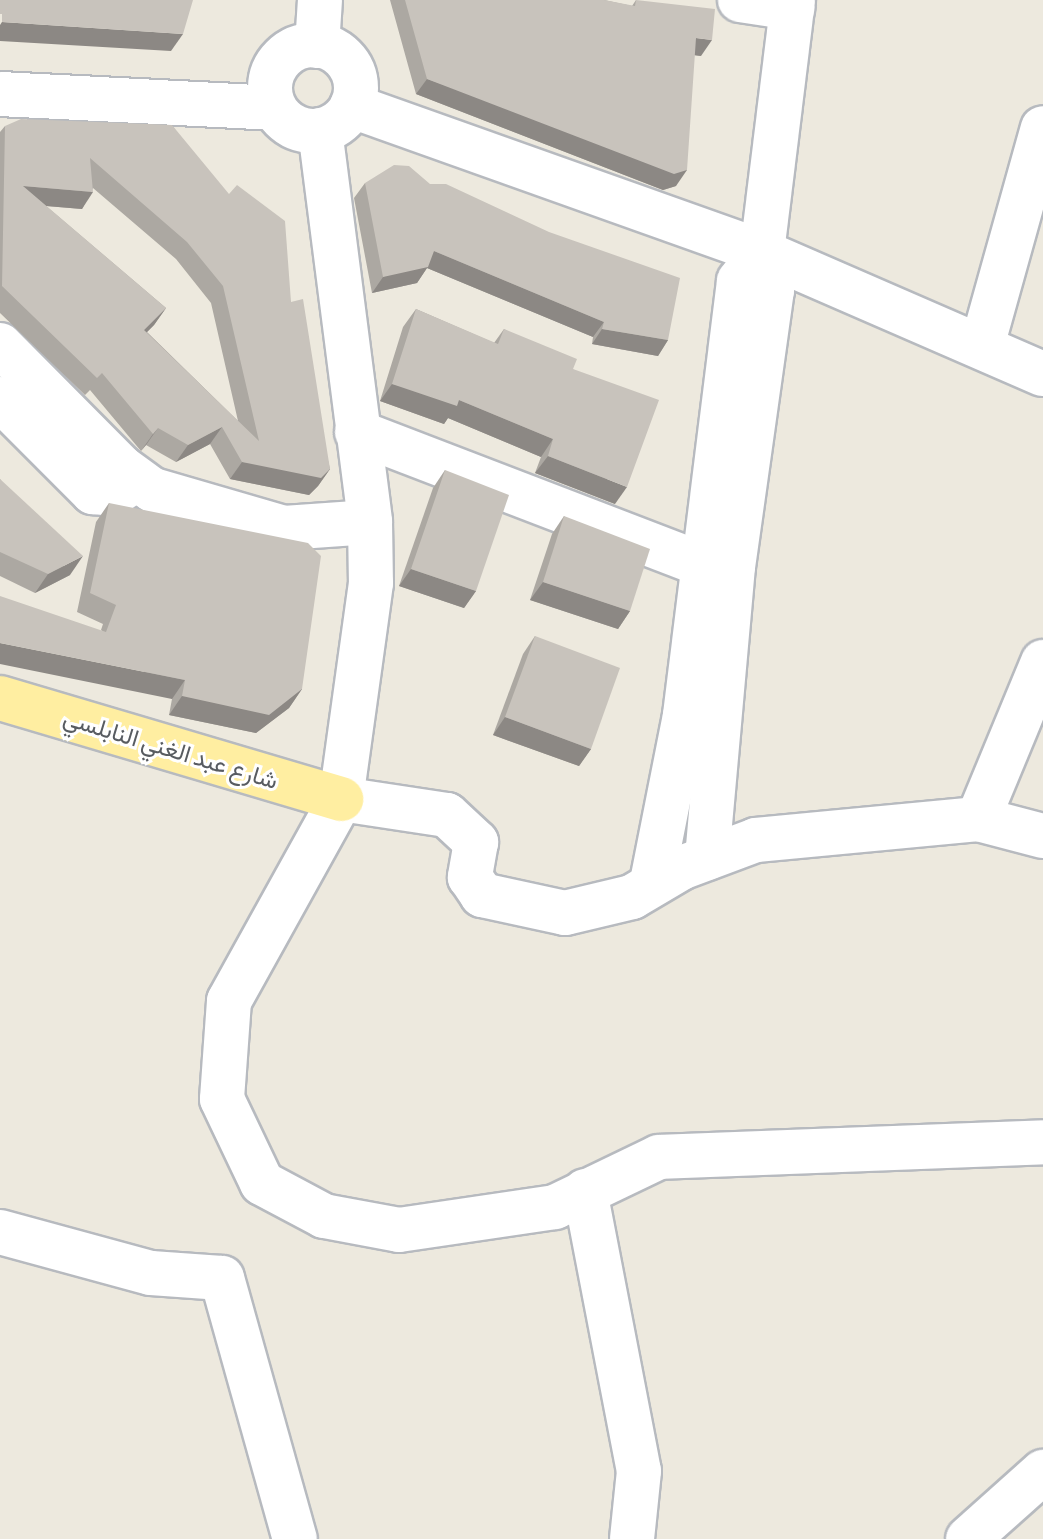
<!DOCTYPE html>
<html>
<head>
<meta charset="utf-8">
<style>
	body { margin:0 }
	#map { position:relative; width:1043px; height:1539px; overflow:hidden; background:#ede9de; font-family:Commissioner,Vazirmatn,sans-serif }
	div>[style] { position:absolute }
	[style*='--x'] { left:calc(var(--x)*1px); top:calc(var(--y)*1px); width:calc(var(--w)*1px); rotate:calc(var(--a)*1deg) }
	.roads { filter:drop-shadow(2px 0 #b7babf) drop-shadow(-2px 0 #b7babf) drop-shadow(0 2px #b7babf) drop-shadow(0 -2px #b7babf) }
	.minor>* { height:44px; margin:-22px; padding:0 22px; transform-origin:22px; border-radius:22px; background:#fff }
	.minor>.ring { margin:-22px; padding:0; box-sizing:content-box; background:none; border:44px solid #fff; border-radius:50% }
	.major>* { height:44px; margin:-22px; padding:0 22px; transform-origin:22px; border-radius:22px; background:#ffeea1 }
	.wall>* { inset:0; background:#aca8a2 }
	.shaded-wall>* { inset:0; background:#8c8884 }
	.building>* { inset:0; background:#c8c3bc }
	span { translate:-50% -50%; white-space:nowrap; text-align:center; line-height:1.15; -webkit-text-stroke:6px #fff; paint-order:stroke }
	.street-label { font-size:24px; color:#585c61 }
</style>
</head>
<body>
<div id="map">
	<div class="roads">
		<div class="minor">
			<div style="--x:740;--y:0;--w:53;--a:8.7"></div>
			<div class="ring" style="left:270px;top:45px;width:42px;height:42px"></div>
			<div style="--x:317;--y:46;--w:46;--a:-86.3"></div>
			<div style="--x:0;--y:94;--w:274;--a:2.9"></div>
			<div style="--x:352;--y:106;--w:435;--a:19.6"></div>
			<div style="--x:762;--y:252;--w:306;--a:23.5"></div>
			<div style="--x:320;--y:130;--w:395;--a:82.7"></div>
			<div style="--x:370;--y:522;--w:61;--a:89.1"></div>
			<div style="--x:371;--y:583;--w:218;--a:97.9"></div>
			<div style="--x:341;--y:799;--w:231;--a:119"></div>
			<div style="--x:229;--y:1001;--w:98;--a:94.1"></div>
			<div style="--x:222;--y:1099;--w:93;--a:64.5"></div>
			<div style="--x:262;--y:1183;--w:70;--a:28"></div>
			<div style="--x:324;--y:1216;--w:76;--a:10.6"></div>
			<div style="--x:399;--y:1230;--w:158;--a:-8.4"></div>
			<div style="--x:555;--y:1207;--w:115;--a:-25.7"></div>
			<div style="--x:659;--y:1157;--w:384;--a:-2.2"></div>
			<div style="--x:0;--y:345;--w:172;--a:45.2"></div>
			<div style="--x:121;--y:467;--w:39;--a:36"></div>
			<div style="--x:153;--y:490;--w:136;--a:16.2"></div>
			<div style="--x:284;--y:528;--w:86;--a:-4"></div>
			<div style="--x:982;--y:346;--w:226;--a:-74.4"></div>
			<div style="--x:0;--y:399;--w:132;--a:45"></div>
			<div style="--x:93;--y:492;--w:21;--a:5"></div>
			<div style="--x:114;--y:494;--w:25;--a:-34"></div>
			<div style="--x:357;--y:432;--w:366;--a:21"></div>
			<div style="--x:341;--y:799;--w:107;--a:8.6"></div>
			<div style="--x:447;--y:815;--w:40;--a:43"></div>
			<div style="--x:476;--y:842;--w:36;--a:100"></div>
			<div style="--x:470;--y:877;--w:22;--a:56"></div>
			<div style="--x:482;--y:895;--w:85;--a:12.2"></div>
			<div style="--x:565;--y:913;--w:69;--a:-13.4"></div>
			<div style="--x:632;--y:897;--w:57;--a:-30.6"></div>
			<div style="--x:681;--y:868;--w:80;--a:-20.5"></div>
			<div style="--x:756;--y:840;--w:223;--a:-5.4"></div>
			<div style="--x:978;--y:819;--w:67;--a:14.7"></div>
			<div style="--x:978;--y:819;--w:170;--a:-67.5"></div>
			<div style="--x:707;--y:858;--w:292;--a:-84.9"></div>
			<div style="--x:733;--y:567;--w:279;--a:-82"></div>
			<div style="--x:772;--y:291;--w:40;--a:-104.4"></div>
			<div style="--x:762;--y:252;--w:254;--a:-83"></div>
			<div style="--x:652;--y:882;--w:170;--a:-78.8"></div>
			<div style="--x:685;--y:715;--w:437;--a:-82.9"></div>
			<div style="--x:739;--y:281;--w:37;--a:-52"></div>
			<div style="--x:585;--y:1191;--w:285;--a:79.1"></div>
			<div style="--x:639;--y:1471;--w:68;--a:95.9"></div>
			<div style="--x:0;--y:1232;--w:156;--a:15.2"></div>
			<div style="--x:151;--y:1273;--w:71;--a:4"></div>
			<div style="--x:222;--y:1278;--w:271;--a:74.4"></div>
			<div style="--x:968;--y:1539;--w:101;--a:-41.8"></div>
		</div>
		<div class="major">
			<div style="--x:0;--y:698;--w:356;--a:16.5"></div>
		</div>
	</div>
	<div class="wall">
		<div style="clip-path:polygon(390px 0,604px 0,632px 6px,636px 0,701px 56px,694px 55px,676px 186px,663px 190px,416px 94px)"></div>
		<div style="clip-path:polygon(evenodd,172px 125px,291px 302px,330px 469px,318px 486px,309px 495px,230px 479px,210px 444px,176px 462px,146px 445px,141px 451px,90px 390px,85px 395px,0 313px,0 132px,5px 126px,172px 125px,93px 188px,176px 259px,211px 303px,238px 421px,147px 332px,154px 325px,166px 308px,46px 206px,82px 209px,93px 188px)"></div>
		<div style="clip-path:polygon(365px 183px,430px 184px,668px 340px,658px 356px,592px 344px,593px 337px,427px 268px,417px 283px,372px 293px,354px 198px)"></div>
		<div style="clip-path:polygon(416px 309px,494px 343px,504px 329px,573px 369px,615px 504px,535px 473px,541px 457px,448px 418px,444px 424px,380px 401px,403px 327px)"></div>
		<div style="clip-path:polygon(445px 470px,476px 591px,464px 608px,399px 586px,433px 488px)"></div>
		<div style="clip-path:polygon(0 479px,70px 575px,35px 593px,0 576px)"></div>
		<div style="clip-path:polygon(109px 503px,302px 689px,289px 708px,256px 733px,169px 715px,172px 699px,101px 630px,103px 624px,77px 612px,96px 522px)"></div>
		<div style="clip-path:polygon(564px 516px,630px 611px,618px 629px,530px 600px,552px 534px)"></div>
		<div style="clip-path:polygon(535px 636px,591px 749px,579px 766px,493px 735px,523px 654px)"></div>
	</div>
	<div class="shaded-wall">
		<div style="clip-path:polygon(2px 22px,183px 34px,171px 51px,0 41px,0 25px)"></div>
		<div style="clip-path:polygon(696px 38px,712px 40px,701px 56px,685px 54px)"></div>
		<div style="clip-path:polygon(427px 79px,687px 170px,676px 186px,663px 190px,416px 94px)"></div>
		<div style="clip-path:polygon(23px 186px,93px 192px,82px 209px,11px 203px)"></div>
		<div style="clip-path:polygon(434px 251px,604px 322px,593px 337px,427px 268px,417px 283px,372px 293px,383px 277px)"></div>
		<div style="clip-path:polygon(166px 308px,154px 325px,132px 347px,144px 330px)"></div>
		<div style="clip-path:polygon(602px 329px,668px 340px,658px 356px,592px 344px)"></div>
		<div style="clip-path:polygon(392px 384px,459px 400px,553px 439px,541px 457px,448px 418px,444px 424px,380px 401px)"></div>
		<div style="clip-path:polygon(222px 427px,210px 444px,176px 462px,188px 445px)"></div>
		<div style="clip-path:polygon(158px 428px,146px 445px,141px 451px,153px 434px)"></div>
		<div style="clip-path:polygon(548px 456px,627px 487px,615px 504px,535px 473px)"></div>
		<div style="clip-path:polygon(242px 462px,330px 469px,318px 486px,309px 495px,230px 479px)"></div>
		<div style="clip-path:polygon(83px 556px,70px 575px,35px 593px,48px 574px)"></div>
		<div style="clip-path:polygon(411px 569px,476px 591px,464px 608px,399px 586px)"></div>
		<div style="clip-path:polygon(543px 582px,630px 611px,618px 629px,530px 600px)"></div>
		<div style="clip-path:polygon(0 643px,185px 680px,172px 699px,0 664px)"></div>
		<div style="clip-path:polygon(302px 689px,289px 708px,256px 733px,169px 715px,182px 696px)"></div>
		<div style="clip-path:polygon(505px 717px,591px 749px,579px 766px,493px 735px)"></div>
	</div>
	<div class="building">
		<div style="clip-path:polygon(0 0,193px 0,183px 34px,2px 22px,2px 14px,0 14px)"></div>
		<div style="clip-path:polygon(405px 0,604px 0,635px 6px,636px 0,715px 9px,712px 40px,696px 38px,687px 170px,674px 174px,427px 79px)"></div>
		<div style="clip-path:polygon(evenodd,21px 119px,172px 125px,229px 194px,237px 185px,285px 221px,291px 302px,303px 299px,330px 469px,321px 478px,242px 462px,222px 427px,188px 445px,158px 428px,153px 434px,102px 373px,97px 378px,2px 286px,5px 126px,21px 119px,90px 158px,187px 242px,223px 286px,259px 441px,144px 330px,166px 308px,23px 186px,93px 192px,90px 158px)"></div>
		<div style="clip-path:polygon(394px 165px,409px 166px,430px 184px,446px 184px,549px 232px,680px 278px,668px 340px,602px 329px,604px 322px,434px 251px,428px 267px,383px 277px,365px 183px)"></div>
		<div style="clip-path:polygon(416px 309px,498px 344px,504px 329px,577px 359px,573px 369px,659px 400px,627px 487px,548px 456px,553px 439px,459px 400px,457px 406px,392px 384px)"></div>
		<div style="clip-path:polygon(445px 470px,509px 495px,476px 591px,411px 569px)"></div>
		<div style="clip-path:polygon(0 479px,83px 556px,48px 574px,0 552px)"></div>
		<div style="clip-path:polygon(109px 503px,308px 543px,321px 556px,302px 689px,269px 715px,182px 696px,185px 680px,0 643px,0 596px,106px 632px,116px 605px,90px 593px)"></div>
		<div style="clip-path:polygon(564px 516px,650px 549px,630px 611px,543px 582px)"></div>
		<div style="clip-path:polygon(535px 636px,620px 668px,591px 749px,505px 717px)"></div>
	</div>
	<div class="street-label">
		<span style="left:171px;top:748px;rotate:17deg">شارع عبد الغني النابلسي</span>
	</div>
</div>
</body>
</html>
